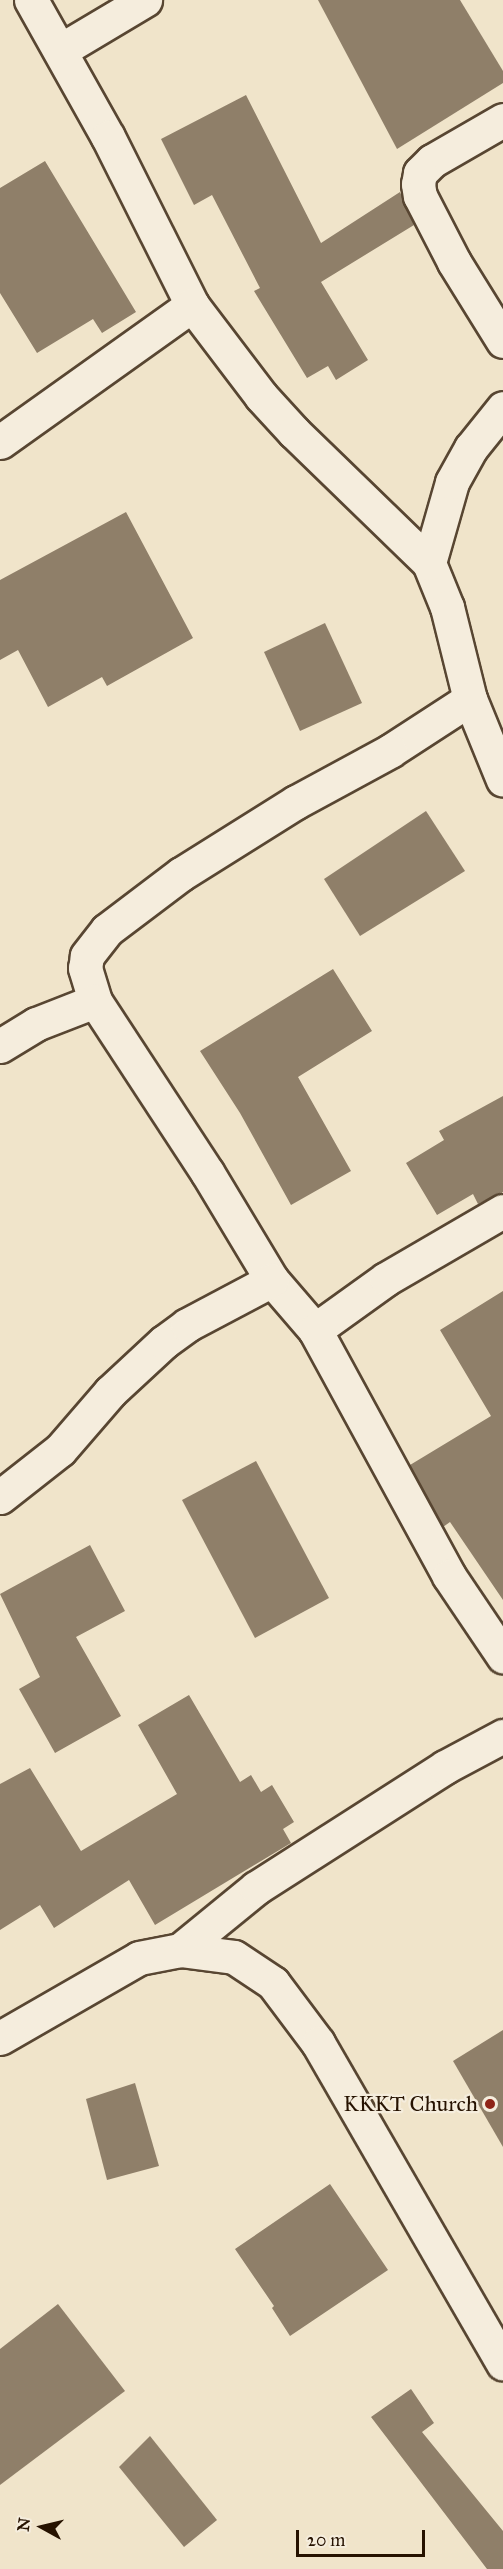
<!DOCTYPE html>
<html>
<head>
<meta charset="utf-8">
<style>
	body { margin:0 }
	#map { position:relative; width:503px; height:2569px; overflow:hidden; background:#f0e4ca; font-family:"IM FELL Great Primer",serif }
	div>[style] { position:absolute }
	[style*='--x'] { left:calc(var(--x)*1px); top:calc(var(--y)*1px); width:calc(var(--w)*1px); rotate:calc(var(--a)*1deg) }
	.building>* { inset:0; background:#8f7f69 }
	.roads { filter:drop-shadow(2px 0 #584632) drop-shadow(-2px 0 #584632) drop-shadow(0 2px #584632) drop-shadow(0 -2px #584632) }
	.minor>* { height:33px; margin:-16.5px; padding:0 16.5px; transform-origin:16.5px; border-radius:16.5px; background:#f5eddd }
	.dots>* { width:16px; height:16px; translate:-50% -50%; box-sizing:border-box; border:3px solid #f5eddd; border-radius:50% }
	span { translate:-50% -50%; white-space:nowrap; text-align:center; line-height:1.15; -webkit-text-stroke:4.5px #f5eddd; paint-order:stroke }
	.poi-label { font-size:22px; color:#261200 }
	.right { translate:-100% -50%; text-align:right }
	.north { position:absolute; left:12px; top:2497px; width:60px; height:60px; -webkit-text-stroke:4px #f5eddd; paint-order:stroke; rotate:278deg; font-size:16px; font-weight:700; line-height:24px; text-align:center; color:#261200 }
	.north::after { content:''; display:block; margin:auto; width:21px; height:27px; background:#261200; clip-path:polygon(50% 0,100% 100%,50% 72%,0 100%) }
	.scale { position:absolute; left:296px; top:2530px; width:129px; height:27px; box-sizing:border-box; border:3px solid #261200; border-top:0; padding-left:8px; font-size:18px; line-height:21px; white-space:nowrap; color:#261200; -webkit-text-stroke:4px #f5eddd; paint-order:stroke }
</style>
</head>
<body>
<div id="map">
	<div class="building">
		<div style="clip-path:polygon(318px 0,460px 0,503px 71px,503px 83px,397px 149px)"></div>
		<div style="clip-path:polygon(246px 95px,321px 243px,400px 192px,414px 225px,321px 282px,368px 360px,336px 380px,328px 366px,307px 378px,254px 291px,260px 288px,212px 195px,194px 205px,161px 139px)"></div>
		<div style="clip-path:polygon(45px 161px,136px 312px,102px 333px,93px 319px,37px 353px,0 293px,0 188px)"></div>
		<div style="clip-path:polygon(126px 512px,193px 638px,107px 686px,102px 677px,48px 707px,18px 650px,0 660px,0 580px)"></div>
		<div style="clip-path:polygon(325px 623px,362px 703px,300px 731px,264px 652px)"></div>
		<div style="clip-path:polygon(426px 811px,465px 871px,360px 936px,324px 879px)"></div>
		<div style="clip-path:polygon(333px 969px,372px 1031px,298px 1077px,351px 1171px,291px 1205px,240px 1113px,200px 1051px)"></div>
		<div style="clip-path:polygon(503px 1096px,503px 1192px,478px 1204px,473px 1194px,437px 1215px,406px 1163px,444px 1140px,439px 1131px)"></div>
		<div style="clip-path:polygon(503px 1291px,503px 1600px,450px 1522px,443px 1527px,410px 1465px,491px 1416px,440px 1330px)"></div>
		<div style="clip-path:polygon(256px 1461px,329px 1598px,255px 1638px,182px 1500px)"></div>
		<div style="clip-path:polygon(90px 1545px,125px 1611px,76px 1637px,121px 1716px,55px 1753px,19px 1689px,40px 1677px,0 1594px)"></div>
		<div style="clip-path:polygon(189px 1695px,240px 1782px,251px 1775px,261px 1792px,272px 1785px,294px 1822px,283px 1829px,291px 1843px,155px 1925px,129px 1880px,54px 1928px,40px 1905px,0 1930px,0 1784px,30px 1768px,81px 1851px,177px 1794px,138px 1725px)"></div>
		<div style="clip-path:polygon(503px 2030px,503px 2147px,453px 2061px)"></div>
		<div style="clip-path:polygon(135px 2083px,159px 2166px,107px 2180px,86px 2099px)"></div>
		<div style="clip-path:polygon(330px 2184px,388px 2270px,290px 2336px,272px 2308px,274px 2306px,235px 2249px)"></div>
		<div style="clip-path:polygon(58px 2304px,125px 2391px,0 2485px,0 2349px)"></div>
		<div style="clip-path:polygon(411px 2389px,434px 2423px,422px 2432px,503px 2531px,503px 2569px,487px 2569px,371px 2417px)"></div>
		<div style="clip-path:polygon(150px 2436px,217px 2520px,184px 2547px,119px 2467px)"></div>
	</div>
	<div class="roads">
		<div class="minor">
			<div style="--x:31;--y:0;--w:157;--a:60.7"></div>
			<div style="--x:108;--y:137;--w:188;--a:63.4"></div>
			<div style="--x:192;--y:305;--w:114;--a:52.8"></div>
			<div style="--x:261;--y:396;--w:49;--a:47.5"></div>
			<div style="--x:294;--y:432;--w:188;--a:44.1"></div>
			<div style="--x:429;--y:563;--w:48;--a:67.8"></div>
			<div style="--x:447;--y:607;--w:95;--a:76"></div>
			<div style="--x:470;--y:699;--w:87;--a:67.8"></div>
			<div style="--x:61;--y:50;--w:98;--a:-30.8"></div>
			<div style="--x:503;--y:120;--w:82;--a:150"></div>
			<div style="--x:432;--y:161;--w:17;--a:135"></div>
			<div style="--x:420;--y:173;--w:11;--a:100"></div>
			<div style="--x:418;--y:184;--w:12;--a:81"></div>
			<div style="--x:420;--y:196;--w:74;--a:62.7"></div>
			<div style="--x:454;--y:262;--w:93;--a:58.2"></div>
			<div style="--x:0;--y:442;--w:236;--a:-35.5"></div>
			<div style="--x:429;--y:563;--w:84;--a:-74.1"></div>
			<div style="--x:452;--y:482;--w:39;--a:-61"></div>
			<div style="--x:471;--y:448;--w:51;--a:-51.3"></div>
			<div style="--x:470;--y:699;--w:95;--a:147"></div>
			<div style="--x:390;--y:751;--w:107;--a:151.5"></div>
			<div style="--x:296;--y:802;--w:136;--a:147.9"></div>
			<div style="--x:181;--y:874;--w:93;--a:142.9"></div>
			<div style="--x:107;--y:930;--w:33;--a:128"></div>
			<div style="--x:87;--y:956;--w:12;--a:99"></div>
			<div style="--x:85;--y:968;--w:34;--a:73"></div>
			<div style="--x:95;--y:1001;--w:204;--a:56.8"></div>
			<div style="--x:207;--y:1172;--w:126;--a:59"></div>
			<div style="--x:272;--y:1280;--w:66;--a:49.3"></div>
			<div style="--x:315;--y:1330;--w:280;--a:61.4"></div>
			<div style="--x:449;--y:1576;--w:97;--a:56"></div>
			<div style="--x:0;--y:1046;--w:42;--a:-31.4"></div>
			<div style="--x:36;--y:1024;--w:63;--a:-21.3"></div>
			<div style="--x:315;--y:1330;--w:87;--a:-35.7"></div>
			<div style="--x:386;--y:1279;--w:135;--a:-30.2"></div>
			<div style="--x:0;--y:1497;--w:76;--a:-38.1"></div>
			<div style="--x:60;--y:1450;--w:77;--a:-49.2"></div>
			<div style="--x:110;--y:1392;--w:74;--a:-42.8"></div>
			<div style="--x:164;--y:1342;--w:29;--a:-36"></div>
			<div style="--x:187;--y:1325;--w:96;--a:-27.9"></div>
			<div style="--x:180;--y:1950;--w:98;--a:-39.2"></div>
			<div style="--x:256;--y:1888;--w:224;--a:-32.6"></div>
			<div style="--x:445;--y:1767;--w:66;--a:-28.1"></div>
			<div style="--x:0;--y:2038;--w:160;--a:-29.9"></div>
			<div style="--x:139;--y:1958;--w:42;--a:-11"></div>
			<div style="--x:180;--y:1950;--w:54;--a:7.4"></div>
			<div style="--x:234;--y:1957;--w:47;--a:33.7"></div>
			<div style="--x:273;--y:1983;--w:75;--a:53.1"></div>
			<div style="--x:318;--y:2043;--w:370;--a:60"></div>
		</div>
	</div>
	<div class="dots">
		<div style="left:490px;top:2104px;background:#8f2418"></div>
	</div>
	<div class="poi-label">
		<span class="right" style="left:478px;top:2104px">KKKT Church</span>
	</div>
	<div class="north">N</div>
	<div class="scale">20 m</div>
</div>
</body>
</html>
